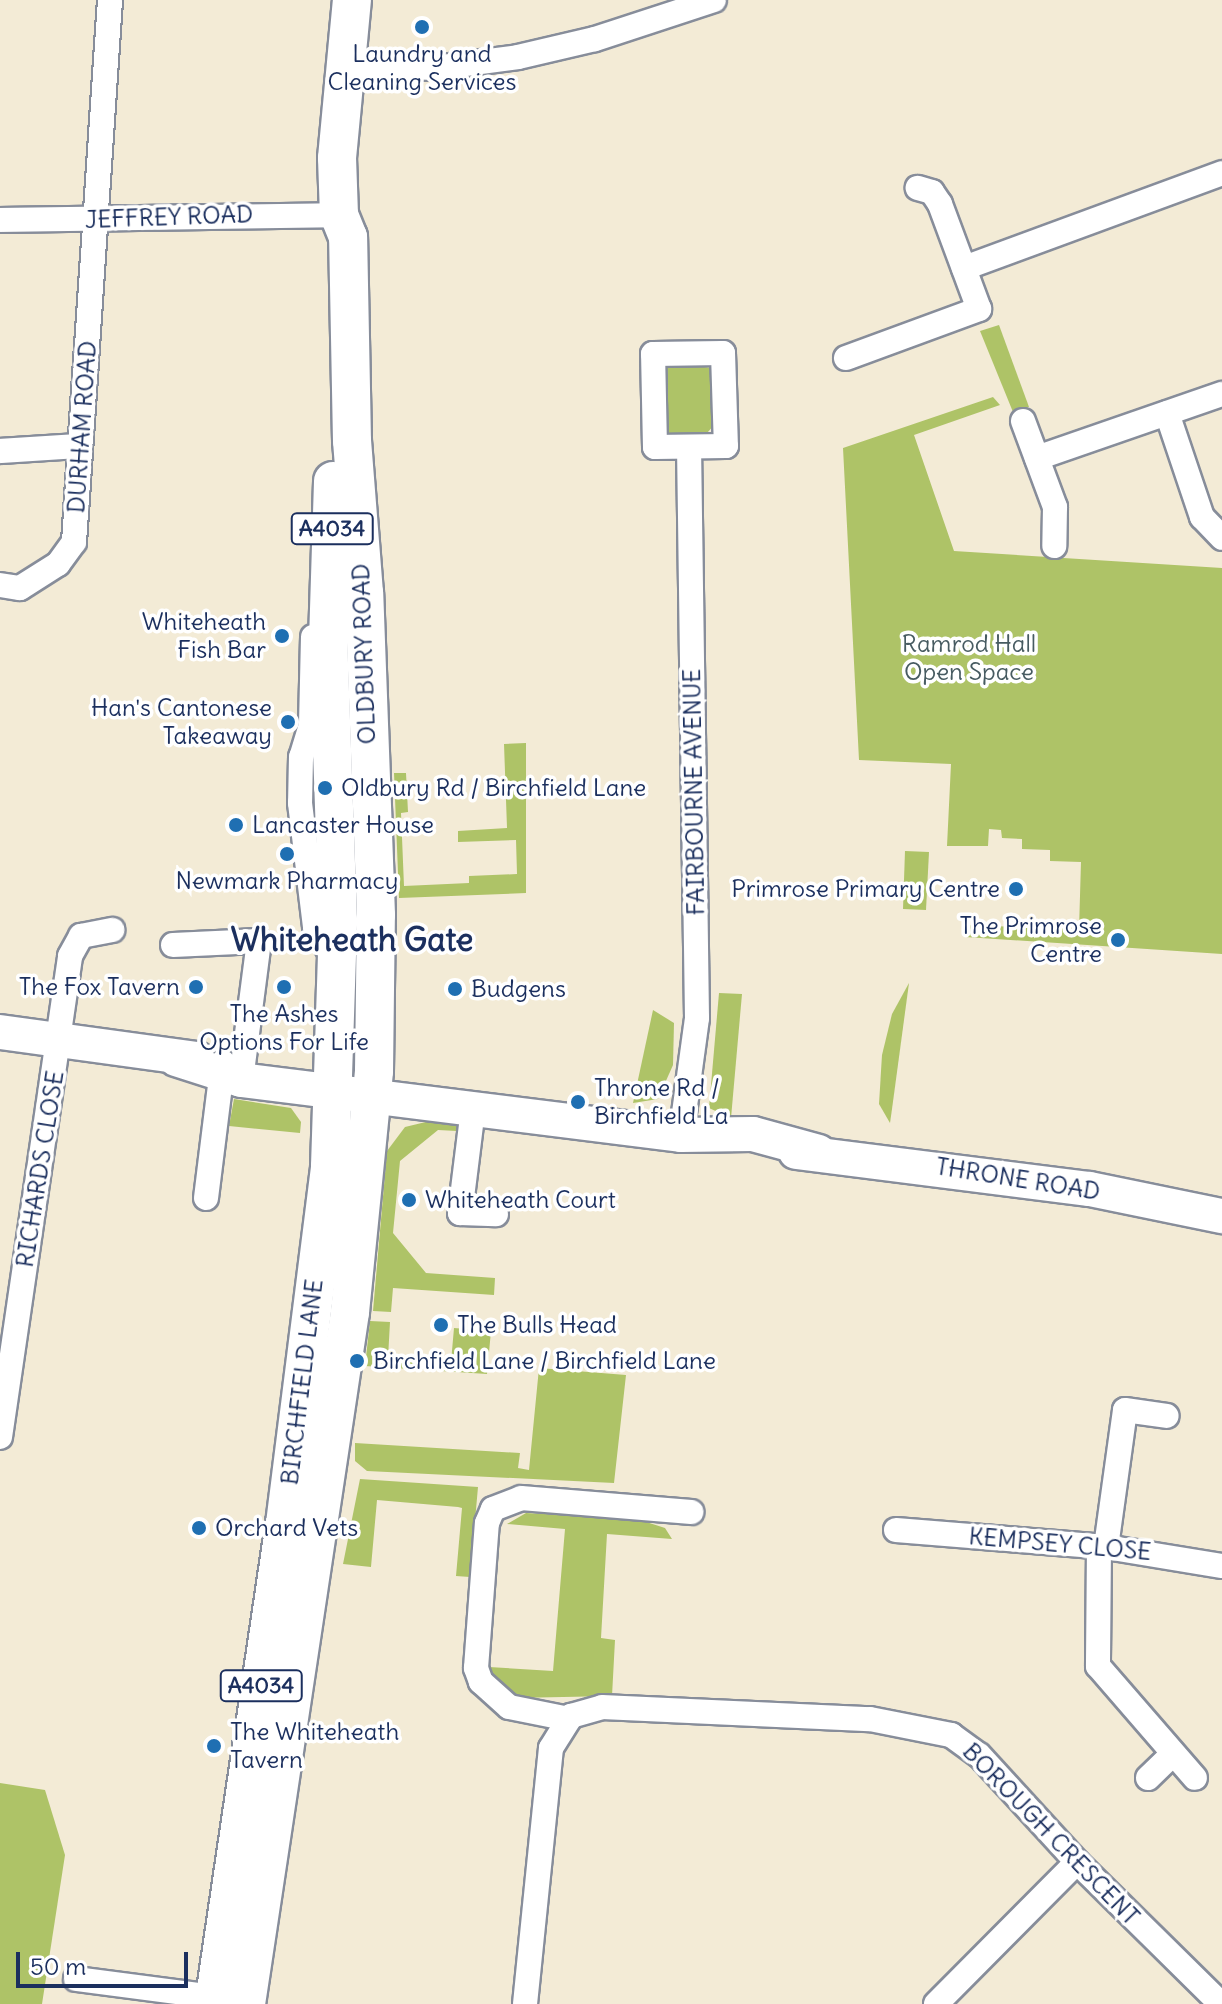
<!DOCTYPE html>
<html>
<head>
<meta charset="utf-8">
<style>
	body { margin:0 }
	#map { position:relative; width:1222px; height:2004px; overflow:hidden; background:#f3ebd6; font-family:Delius,sans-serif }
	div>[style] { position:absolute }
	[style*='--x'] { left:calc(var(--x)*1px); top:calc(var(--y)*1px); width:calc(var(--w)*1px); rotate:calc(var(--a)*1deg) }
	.green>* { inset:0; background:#aec367 }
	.roads { filter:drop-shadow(2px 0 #878d9a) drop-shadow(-2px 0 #878d9a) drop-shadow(0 2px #878d9a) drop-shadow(0 -2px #878d9a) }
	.street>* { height:24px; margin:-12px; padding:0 12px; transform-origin:12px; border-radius:12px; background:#fff }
	.secondary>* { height:34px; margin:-17px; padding:0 17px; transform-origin:17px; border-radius:17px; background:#fff }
	.primary>* { height:38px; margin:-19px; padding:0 19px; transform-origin:19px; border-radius:19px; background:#fff }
	.dots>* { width:22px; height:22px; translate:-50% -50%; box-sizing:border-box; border:4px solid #fff; border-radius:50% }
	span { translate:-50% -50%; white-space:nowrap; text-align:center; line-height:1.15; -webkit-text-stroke:7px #fff; paint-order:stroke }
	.shield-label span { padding:2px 6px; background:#fff; border:2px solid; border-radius:6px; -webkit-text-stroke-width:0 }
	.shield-label { font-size:22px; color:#1b2f5e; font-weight:700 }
	.poi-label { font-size:24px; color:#1b2f5e }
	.right { translate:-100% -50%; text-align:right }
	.left { translate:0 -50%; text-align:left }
	.street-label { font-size:24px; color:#1b2f5e }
	.park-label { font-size:24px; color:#475b61 }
	.district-label { font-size:32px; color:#1b2f5e; font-weight:700 }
	.scale { position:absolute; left:16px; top:1952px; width:172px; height:36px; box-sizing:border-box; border:4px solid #1b2f5e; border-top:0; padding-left:10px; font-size:24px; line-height:28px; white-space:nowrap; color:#1b2f5e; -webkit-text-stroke:6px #fff; paint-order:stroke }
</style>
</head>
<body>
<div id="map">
	<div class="green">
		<div style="clip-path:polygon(999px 325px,1029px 407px,1013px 412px,980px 331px)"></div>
		<div style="clip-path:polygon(675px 363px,712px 368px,714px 425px,701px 440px,669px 435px,663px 429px,664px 370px)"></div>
		<div style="clip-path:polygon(993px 397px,1000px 405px,914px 435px,954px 551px,1222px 568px,1222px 954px,965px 937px,964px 925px,1079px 929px,1081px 862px,1050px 861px,1050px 850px,1022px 849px,1022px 839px,1002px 838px,1001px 830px,989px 829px,988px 846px,947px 846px,951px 764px,859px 760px,843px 448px)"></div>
		<div style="clip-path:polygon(526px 743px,526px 893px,399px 898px,394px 773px,406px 773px,408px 812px,401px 813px,404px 886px,469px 883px,469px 876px,517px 874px,516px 840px,458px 842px,458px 831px,507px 828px,504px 744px)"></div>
		<div style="clip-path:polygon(905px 851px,929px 852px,926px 910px,903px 909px)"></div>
		<div style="clip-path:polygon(909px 983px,892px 1109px,890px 1123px,879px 1104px,882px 1055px,892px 1014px)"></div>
		<div style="clip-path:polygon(719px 993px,742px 994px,731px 1118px,709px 1108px)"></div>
		<div style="clip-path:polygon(653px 1010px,674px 1023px,673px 1065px,658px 1099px,633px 1103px)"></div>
		<div style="clip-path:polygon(234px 1099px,291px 1108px,301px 1122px,300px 1133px,229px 1126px)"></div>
		<div style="clip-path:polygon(434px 1120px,458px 1123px,457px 1131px,438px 1130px,400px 1161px,393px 1233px,426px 1273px,495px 1278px,494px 1295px,393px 1288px,391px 1312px,373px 1311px,387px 1151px,405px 1127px)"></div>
		<div style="clip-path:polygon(370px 1321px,390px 1322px,388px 1358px,451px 1362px,454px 1328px,491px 1331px,487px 1374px,365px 1366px)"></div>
		<div style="clip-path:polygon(539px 1368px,626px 1375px,614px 1483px,367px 1471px,355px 1461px,355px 1443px,520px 1453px,518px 1468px,529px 1470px)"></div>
		<div style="clip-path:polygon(360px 1479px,478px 1487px,470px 1577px,456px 1576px,462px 1508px,458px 1507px,377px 1500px,371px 1567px,343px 1564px)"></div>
		<div style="clip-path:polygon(526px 1513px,637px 1519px,665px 1528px,672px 1539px,607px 1534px,601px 1638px,615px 1640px,612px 1696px,514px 1698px,492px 1676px,489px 1667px,553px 1671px,565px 1529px,507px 1524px)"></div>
		<div style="clip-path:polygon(0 1783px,45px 1790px,65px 1855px,42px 2004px,0 2004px)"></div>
	</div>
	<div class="roads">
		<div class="street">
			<div style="--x:345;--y:65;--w:90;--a:1.9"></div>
			<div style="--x:435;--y:68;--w:84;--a:-7.5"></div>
			<div style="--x:518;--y:57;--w:79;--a:-13.2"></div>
			<div style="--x:595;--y:39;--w:125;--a:-18.1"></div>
			<div style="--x:0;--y:220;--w:339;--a:-0.8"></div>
			<div style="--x:964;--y:268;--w:275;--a:-20.2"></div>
			<div style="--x:723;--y:353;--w:93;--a:88.2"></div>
			<div style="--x:726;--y:446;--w:71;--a:179.2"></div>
			<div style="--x:655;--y:447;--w:93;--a:-91.2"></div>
			<div style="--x:653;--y:354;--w:70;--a:-0.8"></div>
			<div style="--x:846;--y:358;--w:142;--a:-20.2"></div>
			<div style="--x:979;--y:309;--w:112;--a:-110.4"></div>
			<div style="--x:940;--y:204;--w:14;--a:-124"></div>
			<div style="--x:932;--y:192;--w:15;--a:-164"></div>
			<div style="--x:1167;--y:413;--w:110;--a:71.4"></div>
			<div style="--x:1202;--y:517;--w:29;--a:46"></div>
			<div style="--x:1023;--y:421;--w:92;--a:69.6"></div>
			<div style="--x:1055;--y:507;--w:39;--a:91"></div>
			<div style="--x:0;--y:451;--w:78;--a:-3.7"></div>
			<div style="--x:1037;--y:458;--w:196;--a:-19.1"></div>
			<div style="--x:0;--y:585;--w:20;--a:9"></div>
			<div style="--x:20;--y:588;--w:45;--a:-32.3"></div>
			<div style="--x:58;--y:564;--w:27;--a:-54"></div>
			<div style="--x:74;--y:542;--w:543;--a:-86.2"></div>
			<div style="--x:313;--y:637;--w:88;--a:91.3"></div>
			<div style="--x:311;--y:725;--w:34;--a:107"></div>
			<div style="--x:301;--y:757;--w:46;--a:91.2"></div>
			<div style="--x:300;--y:803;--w:125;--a:83.1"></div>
			<div style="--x:315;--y:927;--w:42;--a:59.7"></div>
			<div style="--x:173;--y:945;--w:86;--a:-2.7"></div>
			<div style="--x:259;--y:941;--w:140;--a:97.4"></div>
			<div style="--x:473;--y:1109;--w:105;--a:97.1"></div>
			<div style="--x:460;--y:1213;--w:36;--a:2"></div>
			<div style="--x:681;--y:1135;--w:118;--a:-82.2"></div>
			<div style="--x:697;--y:1018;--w:570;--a:-90.8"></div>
			<div style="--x:206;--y:1198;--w:137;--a:-82.9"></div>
			<div style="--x:0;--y:1437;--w:486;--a:-81.7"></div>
			<div style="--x:70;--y:956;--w:23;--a:-61"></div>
			<div style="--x:81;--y:936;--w:32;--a:-11"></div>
			<div style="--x:896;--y:1530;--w:211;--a:4.6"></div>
			<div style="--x:1106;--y:1547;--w:118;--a:9.3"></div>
			<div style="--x:1099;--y:1546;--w:120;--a:90.5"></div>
			<div style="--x:1098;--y:1666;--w:148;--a:49.1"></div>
			<div style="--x:1106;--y:1547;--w:138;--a:-82.1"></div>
			<div style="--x:1125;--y:1410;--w:42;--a:8.1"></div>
			<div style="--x:569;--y:1719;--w:61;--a:-168.7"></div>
			<div style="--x:509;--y:1707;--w:38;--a:-138"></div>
			<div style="--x:481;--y:1682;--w:15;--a:-110"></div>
			<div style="--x:476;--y:1668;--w:145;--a:-85.7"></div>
			<div style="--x:487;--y:1523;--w:15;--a:-67"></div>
			<div style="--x:493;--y:1509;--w:30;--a:-21"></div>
			<div style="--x:521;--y:1498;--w:171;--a:4.7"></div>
			<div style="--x:1148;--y:1778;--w:35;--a:-44"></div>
			<div style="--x:76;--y:1979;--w:140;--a:7.4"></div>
			<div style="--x:525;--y:2004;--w:257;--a:-84.2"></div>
			<div style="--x:551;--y:1748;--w:38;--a:-58"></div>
			<div style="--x:571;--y:1716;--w:32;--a:-16"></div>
			<div style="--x:602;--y:1707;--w:268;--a:2.6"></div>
			<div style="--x:870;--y:1719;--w:83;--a:11.2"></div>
			<div style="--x:951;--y:1735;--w:34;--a:36"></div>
			<div style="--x:979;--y:1755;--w:145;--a:47.5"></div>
			<div style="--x:1077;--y:1862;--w:202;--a:44.6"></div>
			<div style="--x:936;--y:2004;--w:200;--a:-45.2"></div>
		</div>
		<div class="secondary">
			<div style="--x:0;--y:1032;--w:199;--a:7.8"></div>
			<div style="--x:176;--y:1059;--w:68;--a:17.9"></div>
			<div style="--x:241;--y:1080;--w:443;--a:7.1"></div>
			<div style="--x:681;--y:1135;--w:72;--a:-0.8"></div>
			<div style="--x:753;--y:1134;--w:68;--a:15.3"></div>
			<div style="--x:796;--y:1152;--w:296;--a:7.2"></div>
			<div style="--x:1090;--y:1189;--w:135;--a:11.6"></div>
		</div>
		<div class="primary">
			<div style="--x:214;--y:2004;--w:485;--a:-81.6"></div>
			<div style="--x:285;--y:1524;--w:361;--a:-82.8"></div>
			<div style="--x:330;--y:1166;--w:245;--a:-88.1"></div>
			<div style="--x:338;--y:921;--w:280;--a:-92"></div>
			<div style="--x:328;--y:641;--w:160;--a:-88.2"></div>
			<div style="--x:246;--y:2004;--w:700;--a:-81.45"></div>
			<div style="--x:350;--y:1312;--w:242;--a:-84.3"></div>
			<div style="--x:374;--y:1071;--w:156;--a:-89.3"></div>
			<div style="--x:376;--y:915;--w:322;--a:-92.1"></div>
			<div style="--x:364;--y:593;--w:152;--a:-94.5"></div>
			<div style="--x:352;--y:441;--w:204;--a:-91.1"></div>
			<div style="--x:348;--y:237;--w:24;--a:-112"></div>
			<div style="--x:339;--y:215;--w:57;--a:-92"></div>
			<div style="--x:337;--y:158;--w:159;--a:-84.6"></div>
		</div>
	</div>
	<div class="dots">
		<div style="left:422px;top:27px;background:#1f6fb2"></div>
		<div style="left:282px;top:636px;background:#1f6fb2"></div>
		<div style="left:288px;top:722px;background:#1f6fb2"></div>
		<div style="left:325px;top:788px;background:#1f6fb2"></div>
		<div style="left:236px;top:825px;background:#1f6fb2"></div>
		<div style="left:287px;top:854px;background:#1f6fb2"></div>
		<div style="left:1016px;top:889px;background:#1f6fb2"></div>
		<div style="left:1118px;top:940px;background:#1f6fb2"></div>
		<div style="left:196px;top:987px;background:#1f6fb2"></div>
		<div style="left:284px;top:987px;background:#1f6fb2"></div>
		<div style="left:455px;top:989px;background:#1f6fb2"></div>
		<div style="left:578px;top:1102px;background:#1f6fb2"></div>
		<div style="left:409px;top:1200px;background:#1f6fb2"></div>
		<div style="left:441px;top:1325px;background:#1f6fb2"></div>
		<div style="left:357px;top:1361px;background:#1f6fb2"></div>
		<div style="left:199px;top:1528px;background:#1f6fb2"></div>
		<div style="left:214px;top:1746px;background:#1f6fb2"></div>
	</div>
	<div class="shield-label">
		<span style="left:332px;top:529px">A4034</span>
		<span style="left:261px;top:1686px">A4034</span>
	</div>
	<div class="poi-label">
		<span style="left:422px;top:68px">Laundry and<br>Cleaning Services</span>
		<span class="right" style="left:266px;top:636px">Whiteheath<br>Fish Bar</span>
		<span class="right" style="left:272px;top:722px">Han's Cantonese<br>Takeaway</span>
		<span class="left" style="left:341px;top:788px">Oldbury Rd / Birchfield Lane</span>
		<span class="left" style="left:252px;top:825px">Lancaster House</span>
		<span style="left:287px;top:881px">Newmark Pharmacy</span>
		<span class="right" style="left:1000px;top:889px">Primrose Primary Centre</span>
		<span class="right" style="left:1102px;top:940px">The Primrose<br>Centre</span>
		<span class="right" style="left:180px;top:987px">The Fox Tavern</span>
		<span class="left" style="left:471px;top:989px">Budgens</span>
		<span style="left:284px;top:1028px">The Ashes<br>Options For Life</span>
		<span class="left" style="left:594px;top:1102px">Throne Rd /<br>Birchfield La</span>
		<span class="left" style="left:425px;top:1200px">Whiteheath Court</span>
		<span class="left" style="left:457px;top:1325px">The Bulls Head</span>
		<span class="left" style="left:373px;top:1361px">Birchfield Lane / Birchfield Lane</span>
		<span class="left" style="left:215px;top:1528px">Orchard Vets</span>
		<span class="left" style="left:230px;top:1746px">The Whiteheath<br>Tavern</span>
	</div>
	<div class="street-label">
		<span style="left:169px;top:217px;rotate:-2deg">JEFFREY ROAD</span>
		<span style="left:82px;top:427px;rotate:-86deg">DURHAM ROAD</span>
		<span style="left:364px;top:654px;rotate:-92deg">OLDBURY ROAD</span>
		<span style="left:694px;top:792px;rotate:-91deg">FAIRBOURNE AVENUE</span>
		<span style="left:40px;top:1169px;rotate:-81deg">RICHARDS CLOSE</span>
		<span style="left:1018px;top:1179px;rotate:9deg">THRONE ROAD</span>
		<span style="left:302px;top:1382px;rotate:-83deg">BIRCHFIELD LANE</span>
		<span style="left:1060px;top:1544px;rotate:5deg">KEMPSEY CLOSE</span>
		<span style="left:1051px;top:1834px;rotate:46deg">BOROUGH CRESCENT</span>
	</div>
	<div class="park-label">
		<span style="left:969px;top:658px">Ramrod Hall<br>Open Space</span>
	</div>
	<div class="district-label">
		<span style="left:352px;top:940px">Whiteheath Gate</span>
	</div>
	<div class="scale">50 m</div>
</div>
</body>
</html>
